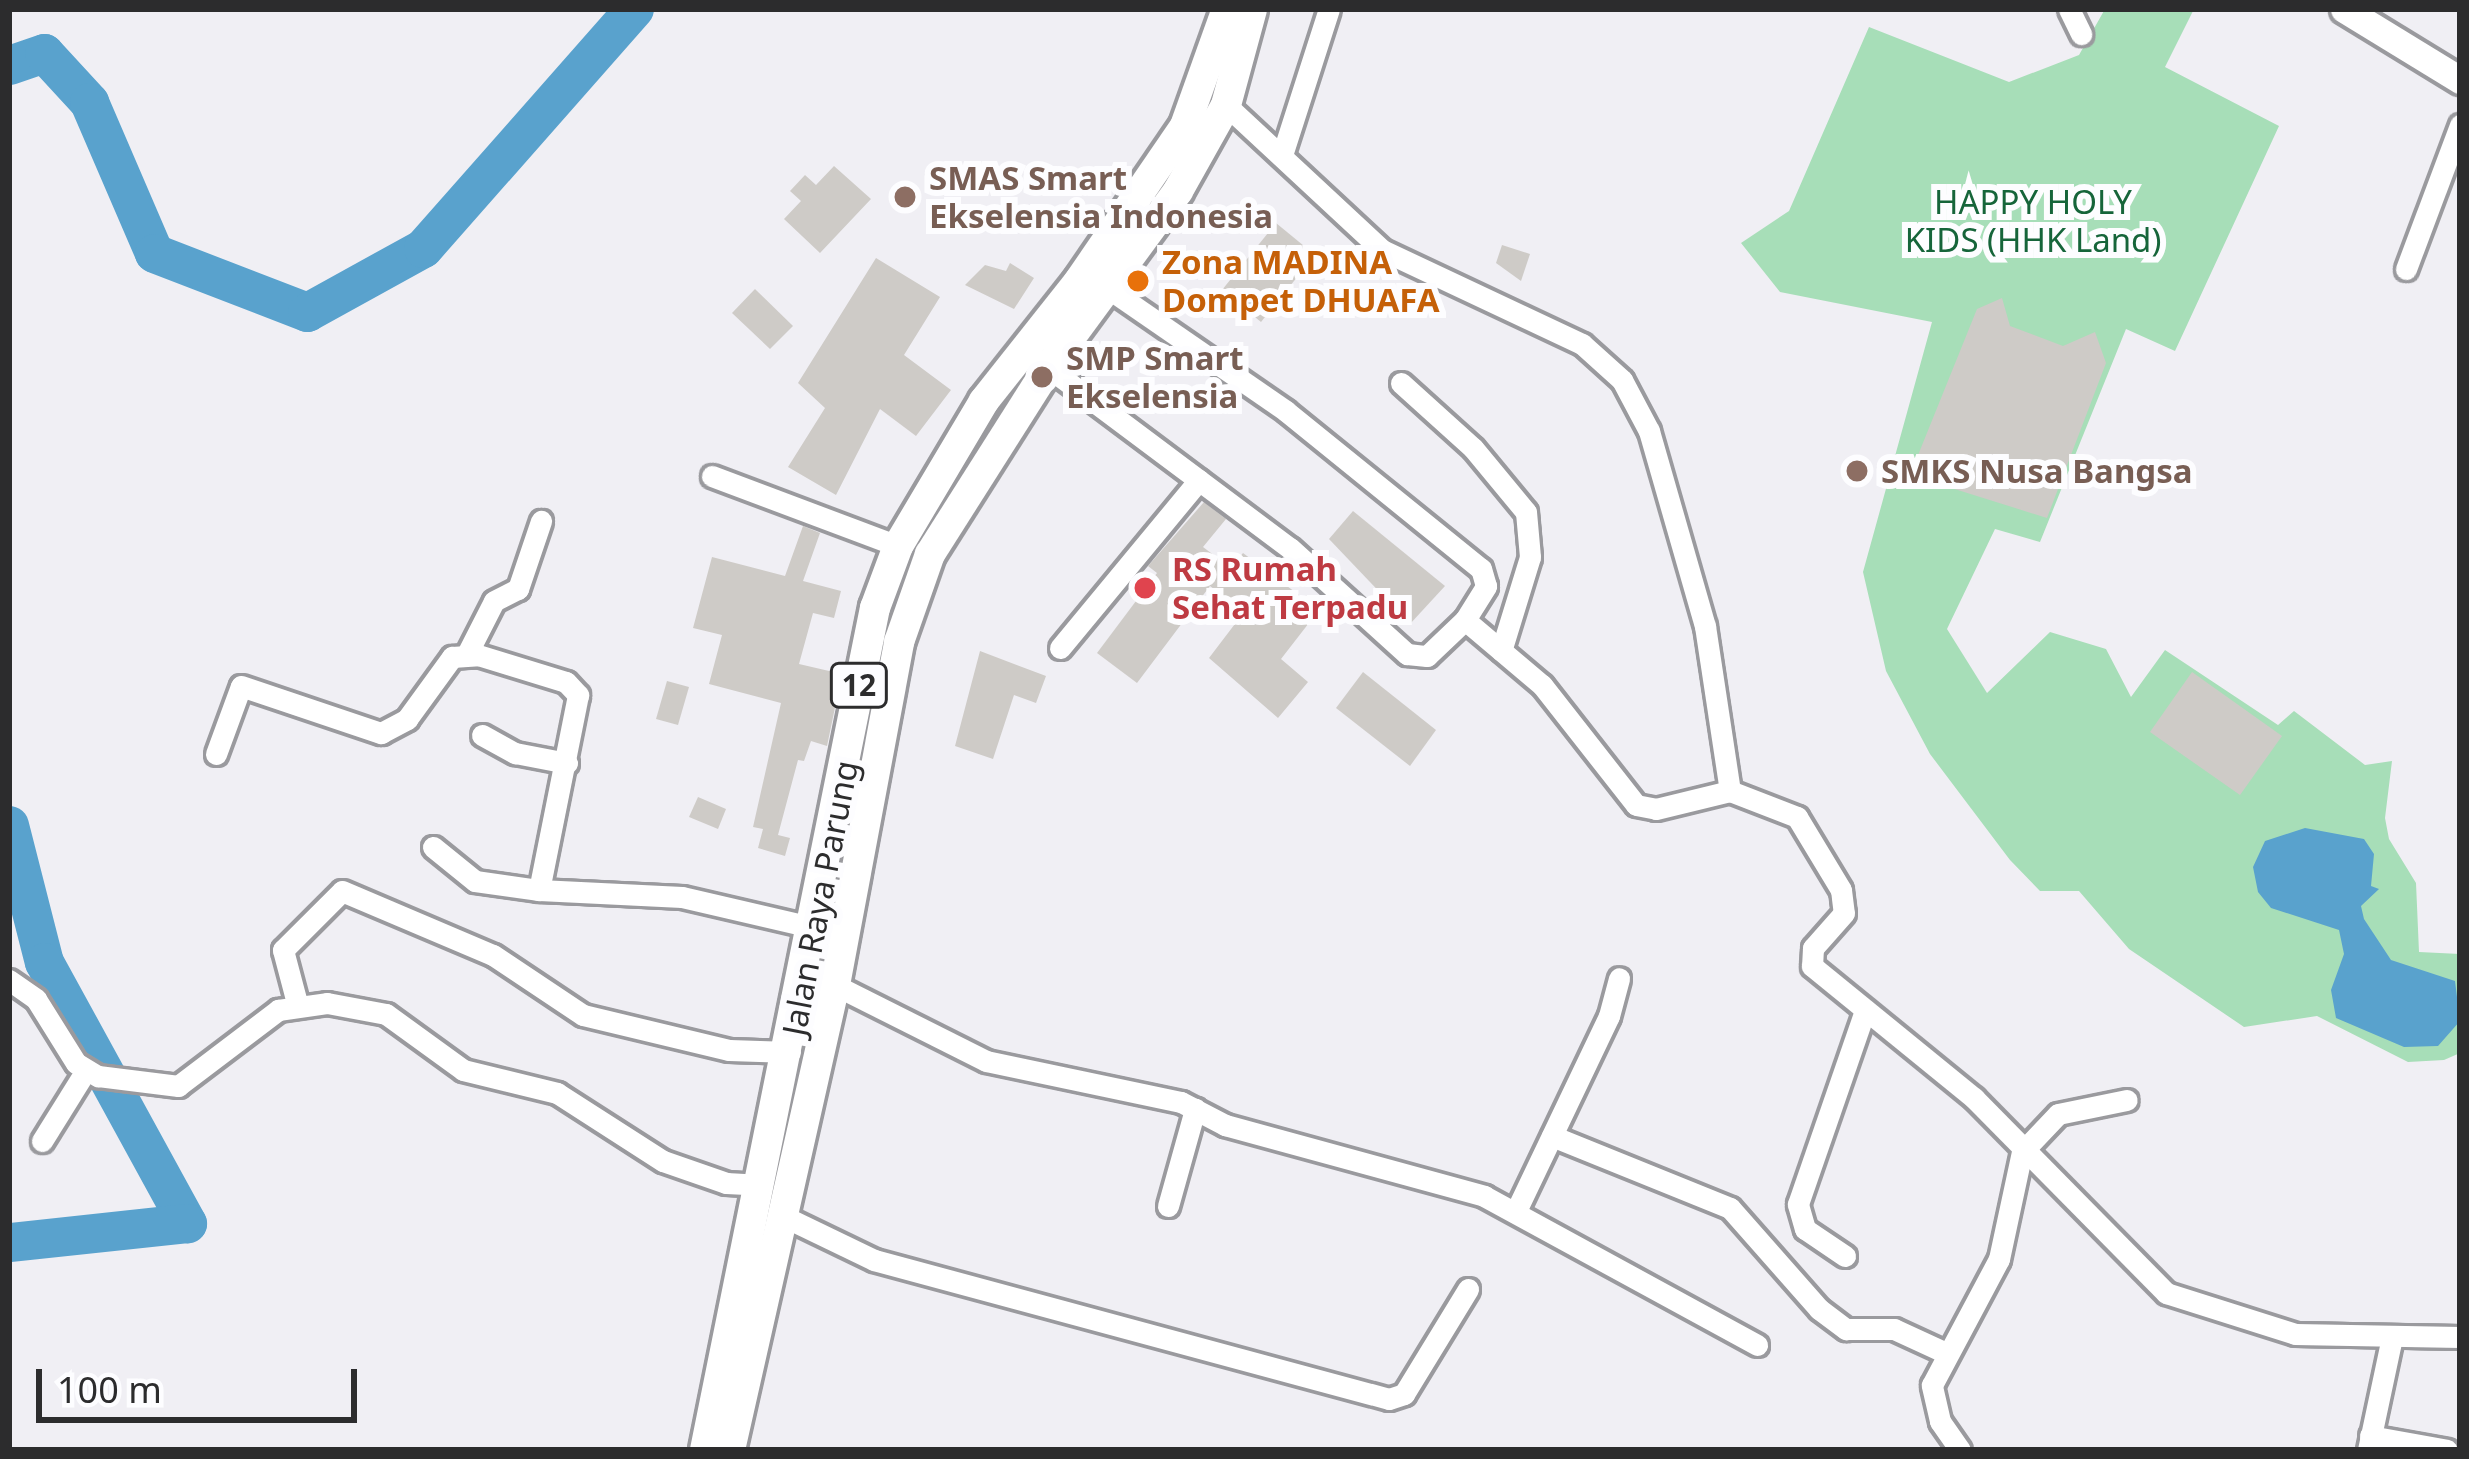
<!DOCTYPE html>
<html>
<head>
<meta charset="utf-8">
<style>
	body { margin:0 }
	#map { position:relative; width:2469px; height:1459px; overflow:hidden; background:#f0eff4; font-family:"Noto Sans",sans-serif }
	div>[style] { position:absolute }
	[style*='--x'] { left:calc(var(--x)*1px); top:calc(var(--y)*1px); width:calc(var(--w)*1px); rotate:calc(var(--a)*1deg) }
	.green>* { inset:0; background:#a7deb8 }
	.water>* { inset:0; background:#59a2cd }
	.river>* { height:39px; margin:-19.5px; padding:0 19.5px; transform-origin:19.5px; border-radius:19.5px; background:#59a2cd }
	.building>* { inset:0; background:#cecbc7 }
	.roads { filter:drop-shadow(3px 0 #9a9a9e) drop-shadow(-3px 0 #9a9a9e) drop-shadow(0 3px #9a9a9e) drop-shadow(0 -3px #9a9a9e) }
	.minor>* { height:21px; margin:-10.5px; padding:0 10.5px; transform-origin:10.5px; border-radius:10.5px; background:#fff }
	.major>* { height:27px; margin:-13.5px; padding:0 13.5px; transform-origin:13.5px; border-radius:13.5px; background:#fff }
	.highway>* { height:30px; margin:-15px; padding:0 15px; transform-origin:15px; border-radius:15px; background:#fff }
	.dots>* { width:33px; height:33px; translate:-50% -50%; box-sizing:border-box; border:6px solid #fdfdff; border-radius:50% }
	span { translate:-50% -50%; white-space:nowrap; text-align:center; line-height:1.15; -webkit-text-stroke:12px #fdfdff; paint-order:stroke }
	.shield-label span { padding:3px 9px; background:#fdfdff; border:3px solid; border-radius:9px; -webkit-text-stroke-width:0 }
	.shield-label { font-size:30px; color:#2c2c2d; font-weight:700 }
	.education-label { font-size:33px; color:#785e54; font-weight:700 }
	.left { translate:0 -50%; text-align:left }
	.park-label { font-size:33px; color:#16653a }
	.food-label { font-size:33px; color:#c56008; font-weight:700 }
	.health-label { font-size:33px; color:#be3a42; font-weight:700 }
	.street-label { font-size:33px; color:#2c2c2d }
	.frame { position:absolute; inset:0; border:12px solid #2c2c2d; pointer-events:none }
	.scale { position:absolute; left:36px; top:1369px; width:321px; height:54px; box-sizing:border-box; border:6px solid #2c2c2d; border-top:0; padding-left:15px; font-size:36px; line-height:42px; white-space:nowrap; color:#2c2c2d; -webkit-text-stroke:9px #fdfdff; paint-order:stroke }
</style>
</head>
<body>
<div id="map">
	<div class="green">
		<div style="clip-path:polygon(2105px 9px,2194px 9px,2165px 67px,2279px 126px,2175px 351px,2126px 329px,2040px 542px,1995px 529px,1947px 629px,1987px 693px,2050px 632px,2106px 649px,2131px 697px,2165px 650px,2278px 725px,2294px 711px,2365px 765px,2392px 761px,2385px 818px,2389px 839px,2416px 883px,2419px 952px,2460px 954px,2460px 1053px,2444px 1060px,2408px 1062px,2317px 1016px,2244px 1027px,2129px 949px,2079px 891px,2040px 891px,2010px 860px,1930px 754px,1886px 671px,1863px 572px,1932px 322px,1780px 292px,1741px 243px,1789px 211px,1869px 27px,2009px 82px,2079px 55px)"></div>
	</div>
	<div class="water">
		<div style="clip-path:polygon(2305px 828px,2364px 839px,2374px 854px,2371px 886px,2379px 889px,2361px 906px,2364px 919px,2391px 960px,2455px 981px,2460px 1021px,2438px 1046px,2404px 1047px,2336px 1018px,2331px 990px,2344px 954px,2339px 930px,2271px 908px,2258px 892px,2253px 867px,2265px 841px)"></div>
	</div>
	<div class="river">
		<div style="--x:9;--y:65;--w:37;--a:-19"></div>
		<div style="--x:44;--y:53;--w:67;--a:47.4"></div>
		<div style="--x:89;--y:102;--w:164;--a:66.7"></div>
		<div style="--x:154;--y:253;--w:164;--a:21.1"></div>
		<div style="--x:307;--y:312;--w:132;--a:-28.9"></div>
		<div style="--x:423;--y:248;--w:319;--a:-48.6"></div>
		<div style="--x:9;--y:825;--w:141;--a:75.7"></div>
		<div style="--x:44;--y:962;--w:298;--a:61.3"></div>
		<div style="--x:187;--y:1223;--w:179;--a:173.9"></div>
	</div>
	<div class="building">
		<div style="clip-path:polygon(834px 166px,871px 199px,820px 253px,784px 219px,801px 201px,790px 191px,805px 175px,816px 185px)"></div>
		<div style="clip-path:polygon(1276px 223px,1315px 255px,1261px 322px,1222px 290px)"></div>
		<div style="clip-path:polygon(1502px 245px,1530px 254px,1521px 281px,1496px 263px)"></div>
		<div style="clip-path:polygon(876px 258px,940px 297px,904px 355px,951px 390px,916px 436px,880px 409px,836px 495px,788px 467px,825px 408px,798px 383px)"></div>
		<div style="clip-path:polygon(1010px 263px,1034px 278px,1014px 309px,965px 285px,985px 265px,1006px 271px)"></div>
		<div style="clip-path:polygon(755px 289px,793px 326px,770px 349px,732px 313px)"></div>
		<div style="clip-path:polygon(2002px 298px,2010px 326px,2063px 346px,2095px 332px,2106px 363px,2047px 518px,1910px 475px,1977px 309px)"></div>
		<div style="clip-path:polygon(1204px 502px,1226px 519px,1203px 547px,1231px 568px,1243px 553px,1319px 610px,1281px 659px,1308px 682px,1278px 718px,1209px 658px,1244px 612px,1210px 586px,1137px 683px,1097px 653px,1157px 573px,1148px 566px)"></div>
		<div style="clip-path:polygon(1353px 511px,1445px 586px,1410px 624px,1329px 539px)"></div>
		<div style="clip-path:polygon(803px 526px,820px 533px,803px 581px,841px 591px,834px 618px,813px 613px,799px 664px,842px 674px,827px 746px,811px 741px,804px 761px,798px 760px,778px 835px,790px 838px,785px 856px,758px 848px,763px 829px,753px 827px,781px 703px,709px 684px,722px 635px,693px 628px,712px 557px,785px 576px)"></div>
		<div style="clip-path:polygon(980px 651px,1046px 676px,1036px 703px,1014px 695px,993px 759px,955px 746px)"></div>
		<div style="clip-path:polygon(1363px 672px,1436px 730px,1410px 766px,1336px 708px)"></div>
		<div style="clip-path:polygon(2192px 672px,2282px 736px,2240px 795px,2150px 732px)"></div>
		<div style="clip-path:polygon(667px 681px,689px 687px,678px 725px,656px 719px)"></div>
		<div style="clip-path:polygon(698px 797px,726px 809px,718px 829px,689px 817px)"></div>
	</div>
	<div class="roads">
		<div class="minor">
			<div style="--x:2069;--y:9;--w:28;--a:64"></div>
			<div style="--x:1226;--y:105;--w:213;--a:42.9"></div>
			<div style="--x:1382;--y:250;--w:221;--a:25.2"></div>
			<div style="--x:1582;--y:344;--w:54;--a:42"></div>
			<div style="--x:1622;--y:380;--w:58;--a:62.1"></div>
			<div style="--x:1649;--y:431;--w:203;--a:74"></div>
			<div style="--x:1705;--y:626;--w:167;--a:81.4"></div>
			<div style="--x:1730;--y:791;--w:72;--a:21.2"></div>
			<div style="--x:1797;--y:817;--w:85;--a:58.9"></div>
			<div style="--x:1841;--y:890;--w:23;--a:83"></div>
			<div style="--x:1844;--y:913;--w:47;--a:131.5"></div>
			<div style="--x:1813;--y:948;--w:18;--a:93"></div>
			<div style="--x:1812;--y:966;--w:209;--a:39.2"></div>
			<div style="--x:1974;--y:1098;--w:274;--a:45.4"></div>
			<div style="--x:2166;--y:1293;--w:135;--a:17.6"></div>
			<div style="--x:2295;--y:1334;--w:165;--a:1"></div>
			<div style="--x:1283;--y:152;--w:150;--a:-72.2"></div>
			<div style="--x:2406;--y:269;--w:154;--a:-69.4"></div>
			<div style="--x:1041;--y:362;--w:311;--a:36.8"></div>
			<div style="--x:1290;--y:548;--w:158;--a:42.2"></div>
			<div style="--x:1407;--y:654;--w:20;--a:6"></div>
			<div style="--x:1427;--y:656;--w:52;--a:-43.5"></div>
			<div style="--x:1465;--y:620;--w:40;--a:-58"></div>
			<div style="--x:1486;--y:586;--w:18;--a:-106"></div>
			<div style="--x:1481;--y:569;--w:251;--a:-141"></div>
			<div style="--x:1286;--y:411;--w:216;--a:-145.4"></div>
			<div style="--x:1401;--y:383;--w:97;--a:42.1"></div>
			<div style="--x:1473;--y:448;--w:83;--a:50.4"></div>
			<div style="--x:1526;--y:512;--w:45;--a:84.9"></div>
			<div style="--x:1530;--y:557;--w:98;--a:107.1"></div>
			<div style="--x:712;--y:476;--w:199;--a:20.6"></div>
			<div style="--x:1465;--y:620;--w:101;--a:40.2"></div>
			<div style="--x:1542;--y:685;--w:152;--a:51.9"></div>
			<div style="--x:1636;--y:805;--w:20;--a:11"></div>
			<div style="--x:1656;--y:809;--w:76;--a:-13.7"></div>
			<div style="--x:1060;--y:648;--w:218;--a:-50.4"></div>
			<div style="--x:467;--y:654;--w:59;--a:-63"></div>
			<div style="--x:494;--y:601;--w:27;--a:-27"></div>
			<div style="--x:518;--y:589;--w:72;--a:-71.3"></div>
			<div style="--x:482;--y:735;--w:38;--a:29"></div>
			<div style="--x:515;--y:753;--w:53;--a:10.9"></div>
			<div style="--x:216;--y:754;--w:72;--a:-69.8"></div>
			<div style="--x:241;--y:686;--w:148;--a:18.6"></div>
			<div style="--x:381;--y:733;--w:30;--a:-28"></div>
			<div style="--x:407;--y:719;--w:77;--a:-54"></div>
			<div style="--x:452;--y:657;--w:26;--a:-4"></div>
			<div style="--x:478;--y:655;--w:92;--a:17.1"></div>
			<div style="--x:566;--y:682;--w:18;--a:47"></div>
			<div style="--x:578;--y:695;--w:199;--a:101.3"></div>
			<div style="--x:539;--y:890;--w:143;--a:2.8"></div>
			<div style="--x:682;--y:897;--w:137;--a:13.1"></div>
			<div style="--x:433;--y:847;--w:54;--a:39"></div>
			<div style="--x:475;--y:881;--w:65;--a:8"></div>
			<div style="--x:9;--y:980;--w:33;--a:35"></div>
			<div style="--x:36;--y:999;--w:75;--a:58"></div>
			<div style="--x:76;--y:1063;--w:26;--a:31"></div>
			<div style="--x:98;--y:1076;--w:81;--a:7.1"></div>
			<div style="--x:178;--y:1086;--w:126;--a:-37.2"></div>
			<div style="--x:278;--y:1010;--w:49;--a:-8.1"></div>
			<div style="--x:327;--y:1003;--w:60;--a:10.6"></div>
			<div style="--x:386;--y:1014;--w:95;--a:36"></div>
			<div style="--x:463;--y:1070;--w:97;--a:13.7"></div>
			<div style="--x:557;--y:1093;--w:126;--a:32.7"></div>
			<div style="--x:663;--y:1161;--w:67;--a:19.2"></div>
			<div style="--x:726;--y:1183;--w:36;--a:3"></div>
			<div style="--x:835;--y:985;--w:169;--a:26.7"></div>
			<div style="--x:986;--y:1061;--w:199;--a:11.9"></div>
			<div style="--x:1181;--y:1102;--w:50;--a:27.6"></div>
			<div style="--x:1225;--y:1125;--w:269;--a:15.3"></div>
			<div style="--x:1484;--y:1196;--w:311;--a:28.6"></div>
			<div style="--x:297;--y:1003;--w:55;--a:-104.8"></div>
			<div style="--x:283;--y:950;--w:83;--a:-45"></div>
			<div style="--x:342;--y:891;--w:164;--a:23"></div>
			<div style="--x:493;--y:955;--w:108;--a:33.7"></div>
			<div style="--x:583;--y:1015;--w:150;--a:13.5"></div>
			<div style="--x:729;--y:1050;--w:61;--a:1.9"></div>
			<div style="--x:1552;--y:1136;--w:192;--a:22"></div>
			<div style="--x:1730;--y:1208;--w:135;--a:48.6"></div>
			<div style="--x:1819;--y:1309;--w:34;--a:37"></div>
			<div style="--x:1846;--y:1329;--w:48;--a:0"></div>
			<div style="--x:1894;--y:1329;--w:55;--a:24.7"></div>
			<div style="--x:42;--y:1141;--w:81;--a:-58.1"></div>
			<div style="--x:1168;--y:1206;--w:101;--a:-74.4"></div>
			<div style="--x:1516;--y:1211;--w:216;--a:-64.5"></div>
			<div style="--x:1609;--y:1016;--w:39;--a:-75"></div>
			<div style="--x:783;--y:1216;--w:101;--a:25.8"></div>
			<div style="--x:874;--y:1260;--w:533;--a:15.1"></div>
			<div style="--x:1389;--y:1399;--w:16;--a:-18"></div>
			<div style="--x:1404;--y:1394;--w:123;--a:-58.6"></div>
			<div style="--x:1845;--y:1256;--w:48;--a:-146"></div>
			<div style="--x:1805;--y:1229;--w:26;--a:-106"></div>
			<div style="--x:1798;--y:1204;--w:205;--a:-70.9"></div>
			<div style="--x:2370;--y:1436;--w:78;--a:10.3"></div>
			<div style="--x:1960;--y:1450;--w:35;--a:-125"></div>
			<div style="--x:1940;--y:1421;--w:37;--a:-103"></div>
			<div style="--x:1932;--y:1385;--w:143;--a:-62"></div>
			<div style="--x:1999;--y:1259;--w:109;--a:-77.9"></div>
			<div style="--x:2022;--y:1152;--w:52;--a:-46.5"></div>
			<div style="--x:2058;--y:1114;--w:70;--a:-11.5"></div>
			<div style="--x:2368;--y:1450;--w:116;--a:-78"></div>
		</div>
		<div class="major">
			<div style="--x:2344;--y:9;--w:136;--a:31.5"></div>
		</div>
		<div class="highway">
			<div style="--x:705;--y:1450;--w:859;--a:-78.59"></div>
			<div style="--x:875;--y:608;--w:66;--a:-69.6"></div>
			<div style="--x:898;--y:546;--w:169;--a:-59.3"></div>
			<div style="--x:984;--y:401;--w:153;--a:-51.6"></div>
			<div style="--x:1079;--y:281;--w:188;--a:-55.6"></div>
			<div style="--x:1185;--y:126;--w:124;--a:-70.3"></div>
			<div style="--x:730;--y:1450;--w:477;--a:-77.3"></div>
			<div style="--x:835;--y:985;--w:349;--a:-79.4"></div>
			<div style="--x:899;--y:642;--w:93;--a:-70.6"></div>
			<div style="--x:930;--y:554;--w:220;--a:-57.6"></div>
			<div style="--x:1048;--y:368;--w:220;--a:-53.7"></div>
			<div style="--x:1178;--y:191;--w:98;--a:-60.8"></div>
			<div style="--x:1226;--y:105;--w:99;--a:-74.8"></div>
		</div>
	</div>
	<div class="dots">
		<div style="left:905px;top:197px;background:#8d6e63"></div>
		<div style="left:1138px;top:281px;background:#e8710a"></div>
		<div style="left:1042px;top:377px;background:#8d6e63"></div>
		<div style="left:1857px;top:471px;background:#8d6e63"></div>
		<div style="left:1145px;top:588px;background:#e0444e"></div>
	</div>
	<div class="shield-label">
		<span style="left:859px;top:685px">12</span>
	</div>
	<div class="education-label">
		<span class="left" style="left:929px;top:197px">SMAS Smart<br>Ekselensia Indonesia</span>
		<span class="left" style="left:1066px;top:377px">SMP Smart<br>Ekselensia</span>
		<span class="left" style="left:1881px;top:471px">SMKS Nusa Bangsa</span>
	</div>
	<div class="park-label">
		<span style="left:2033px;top:221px">HAPPY HOLY<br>KIDS (HHK Land)</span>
	</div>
	<div class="food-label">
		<span class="left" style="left:1162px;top:281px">Zona MADINA<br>Dompet DHUAFA</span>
	</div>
	<div class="health-label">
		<span class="left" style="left:1172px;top:588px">RS Rumah<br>Sehat Terpadu</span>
	</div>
	<div class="street-label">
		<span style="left:820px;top:898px;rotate:-79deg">Jalan Raya Parung</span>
	</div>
	<div class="frame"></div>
	<div class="scale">100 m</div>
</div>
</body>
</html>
